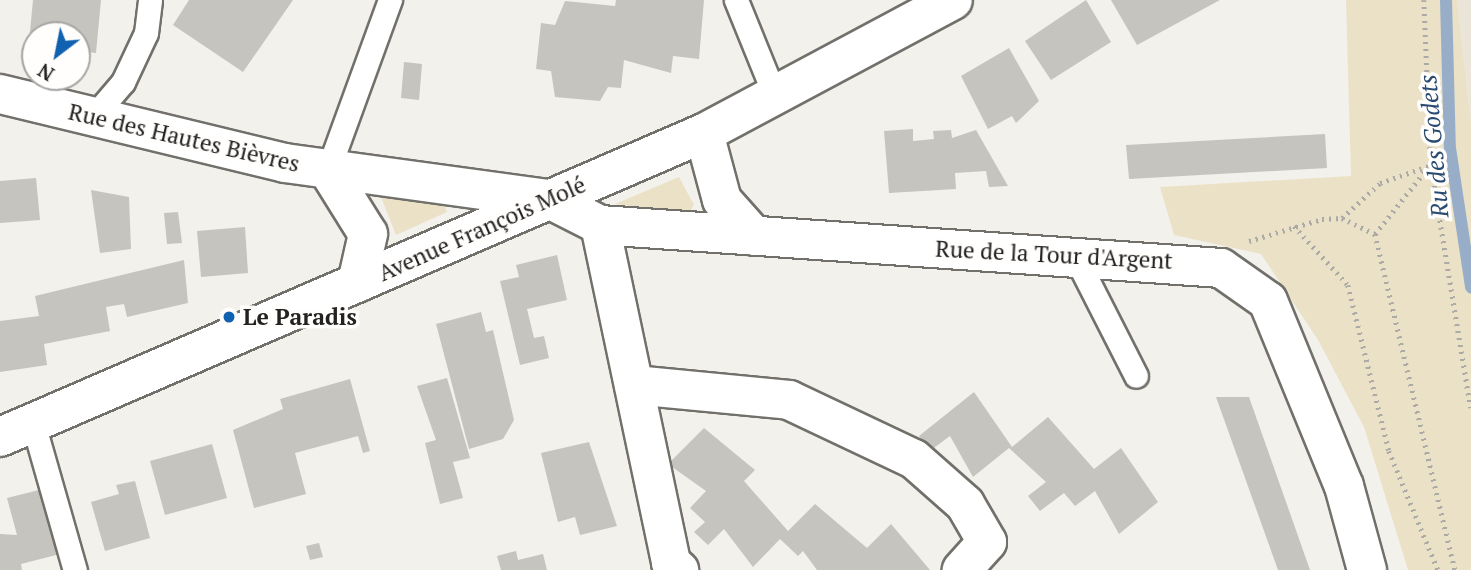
<!DOCTYPE html>
<html>
<head>
<meta charset="utf-8">
<style>
	body { margin:0 }
	#map { position:relative; width:1471px; height:570px; overflow:hidden; background:#f3f1eb; font-family:"PT Serif",serif }
	div>[style] { position:absolute }
	[style*='--x'] { left:calc(var(--x)*1px); top:calc(var(--y)*1px); width:calc(var(--w)*1px); rotate:calc(var(--a)*1deg) }
	.built>* { inset:0; background:#eae5d8 }
	.green>* { inset:0; background:#eae1c7 }
	.stream>* { height:12px; margin:-6px; padding:0 6px; transform-origin:6px; border-radius:6px; background:#98aec8 }
	.building>* { inset:0; background:#c6c4be }
	.path>* { height:4.5px; margin-top:-2.25px; transform-origin:0; background:repeating-linear-gradient(90deg,#acaaa6 0 2px,transparent 0 7px) }
	.roads { filter:drop-shadow(2px 0 #72706b) drop-shadow(-2px 0 #72706b) drop-shadow(0 2px #72706b) drop-shadow(0 -2px #72706b) }
	.service>* { height:23px; margin:-11.5px; padding:0 11.5px; transform-origin:11.5px; border-radius:11.5px; background:#fff }
	.minor>* { height:38px; margin:-19px; padding:0 19px; transform-origin:19px; border-radius:19px; background:#fff }
	.dots>* { width:19px; height:19px; translate:-50% -50%; box-sizing:border-box; border:4px solid #fffefc; border-radius:50% }
	span { translate:-50% -50%; white-space:nowrap; text-align:center; line-height:1.15; -webkit-text-stroke:7px #fffefc; paint-order:stroke }
	.street-label { font-size:23px; color:#222220 }
	.poi-label { font-size:23px; color:#222220; font-weight:700 }
	.left { translate:0 -50%; text-align:left }
	.water-label { font-size:24px; color:#2a4b71; font-style:italic }
	.north { position:absolute; left:21px; top:21px; width:70px; height:70px; box-sizing:border-box; background:#fffefc; border:2px solid #a7a6a4; border-radius:50%; rotate:212deg; font-size:19px; font-weight:700; line-height:28px; text-align:center; color:#222220 }
	.north::after { content:''; display:block; margin:auto; width:24px; height:32px; background:#1062b1; clip-path:polygon(50% 0,100% 100%,50% 72%,0 100%) }
</style>
</head>
<body>
<div id="map">
	<div class="built">
		<div style="clip-path:polygon(1457px 0,1471px 0,1471px 122px)"></div>
	</div>
	<div class="green">
		<div style="clip-path:polygon(1346px 0,1457px 0,1471px 122px,1471px 570px,1408px 570px,1364px 427px,1318px 340px,1261px 254px,1174px 235px,1160px 187px,1351px 176px)"></div>
		<div style="clip-path:polygon(679px 177px,694px 205px,688px 214px,615px 204px)"></div>
		<div style="clip-path:polygon(381px 197px,444px 205px,447px 212px,396px 235px)"></div>
	</div>
	<div class="stream">
		<div style="--x:1446;--y:0;--w:148;--a:88.5"></div>
		<div style="--x:1450;--y:148;--w:141;--a:81.4"></div>
	</div>
	<div class="building">
		<div style="clip-path:polygon(33px 0,101px 0,96px 53px,77px 51px,77px 35px,35px 35px,35px 43px,29px 42px)"></div>
		<div style="clip-path:polygon(189px 0,293px 0,243px 72px,173px 25px)"></div>
		<div style="clip-path:polygon(616px 0,704px 0,699px 59px,673px 56px,671px 73px,624px 60px,621px 88px,608px 87px,600px 101px,555px 97px,551px 71px,536px 69px,541px 23px,555px 25px,565px 1px,615px 6px)"></div>
		<div style="clip-path:polygon(1086px 0,1111px 42px,1051px 80px,1025px 41px)"></div>
		<div style="clip-path:polygon(1111px 0,1220px 0,1137px 45px)"></div>
		<div style="clip-path:polygon(1009px 48px,1039px 101px,1016px 123px,1012px 116px,988px 129px,961px 76px)"></div>
		<div style="clip-path:polygon(404px 62px,422px 64px,419px 100px,401px 98px)"></div>
		<div style="clip-path:polygon(913px 129px,913px 141px,934px 139px,933px 131px,951px 130px,952px 138px,976px 130px,1008px 186px,989px 187px,986px 171px,955px 173px,956px 189px,889px 193px,884px 131px)"></div>
		<div style="clip-path:polygon(1325px 134px,1327px 168px,1129px 179px,1126px 145px)"></div>
		<div style="clip-path:polygon(36px 178px,40px 220px,0 223px,0 181px)"></div>
		<div style="clip-path:polygon(91px 190px,129px 197px,131px 249px,100px 253px)"></div>
		<div style="clip-path:polygon(178px 212px,182px 243px,167px 244px,164px 213px)"></div>
		<div style="clip-path:polygon(245px 227px,248px 273px,201px 277px,197px 231px)"></div>
		<div style="clip-path:polygon(557px 255px,567px 300px,527px 309px,534px 338px,544px 336px,549px 358px,520px 365px,500px 281px,519px 277px,516px 265px)"></div>
		<div style="clip-path:polygon(184px 260px,188px 303px,127px 317px,124px 304px,106px 307px,110px 331px,44px 344px,47px 365px,0 372px,0 321px,39px 316px,35px 296px)"></div>
		<div style="clip-path:polygon(481px 312px,486px 332px,493px 330px,514px 420px,503px 439px,469px 449px,436px 324px)"></div>
		<div style="clip-path:polygon(447px 378px,470px 458px,453px 462px,463px 498px,440px 504px,425px 443px,436px 440px,417px 386px)"></div>
		<div style="clip-path:polygon(350px 379px,370px 451px,363px 453px,358px 436px,295px 453px,306px 494px,254px 508px,233px 430px,283px 409px,280px 399px)"></div>
		<div style="clip-path:polygon(974px 392px,1012px 447px,1048px 417px,1094px 469px,1121px 448px,1158px 502px,1119px 534px,1095px 491px,1075px 506px,1064px 493px,1040px 511px,1028px 496px,1046px 482px,1009px 448px,973px 477px,950px 436px,931px 450px,919px 436px)"></div>
		<div style="clip-path:polygon(1216px 397px,1249px 397px,1310px 570px,1278px 570px)"></div>
		<div style="clip-path:polygon(704px 428px,755px 470px,744px 481px,788px 531px,815px 504px,867px 548px,891px 524px,930px 570px,817px 570px,803px 551px,798px 556px,780px 539px,753px 567px,724px 529px,708px 545px,694px 532px,705px 522px,690px 508px,706px 491px,668px 464px)"></div>
		<div style="clip-path:polygon(589px 442px,617px 526px,580px 535px,575px 517px,558px 522px,541px 453px)"></div>
		<div style="clip-path:polygon(212px 444px,227px 498px,165px 515px,150px 461px)"></div>
		<div style="clip-path:polygon(135px 481px,150px 538px,105px 551px,91px 502px,119px 494px,116px 485px)"></div>
		<div style="clip-path:polygon(43px 489px,60px 554px,21px 564px,22px 570px,0 570px,0 534px,17px 535px,7px 498px)"></div>
		<div style="clip-path:polygon(319px 543px,323px 557px,310px 560px,306px 546px)"></div>
		<div style="clip-path:polygon(516px 551px,518px 560px,543px 554px,547px 570px,501px 570px,497px 556px)"></div>
	</div>
	<div class="path">
		<div style="--x:1424;--y:0;--w:165;--a:87.6"></div>
		<div style="--x:1431;--y:165;--w:246;--a:80.7"></div>
		<div style="--x:1342;--y:218;--w:52;--a:-42.6"></div>
		<div style="--x:1380;--y:183;--w:54;--a:-19.4"></div>
		<div style="--x:1294;--y:226;--w:80;--a:47.5"></div>
		<div style="--x:1348;--y:285;--w:171;--a:76.1"></div>
		<div style="--x:1389;--y:451;--w:129;--a:67.6"></div>
		<div style="--x:1375;--y:234;--w:87;--a:-51.5"></div>
		<div style="--x:1249;--y:241;--w:76;--a:-16.8"></div>
		<div style="--x:1322;--y:219;--w:20;--a:-3"></div>
		<div style="--x:1342;--y:218;--w:37;--a:26"></div>
		<div style="--x:1375;--y:234;--w:345;--a:76.6"></div>
	</div>
	<div class="roads">
		<div class="service">
			<div style="--x:736;--y:0;--w:104;--a:67.9"></div>
			<div style="--x:93;--y:117;--w:46;--a:-49.4"></div>
			<div style="--x:123;--y:82;--w:54;--a:-64.9"></div>
			<div style="--x:146;--y:33;--w:33;--a:-83"></div>
			<div style="--x:328;--y:170;--w:181;--a:-70"></div>
			<div style="--x:1076;--y:258;--w:132;--a:63"></div>
			<div style="--x:33;--y:423;--w:153;--a:74.1"></div>
		</div>
		<div class="minor">
			<div style="--x:0;--y:94;--w:293;--a:13.6"></div>
			<div style="--x:285;--y:163;--w:266;--a:7.8"></div>
			<div style="--x:549;--y:199;--w:57;--a:27"></div>
			<div style="--x:600;--y:225;--w:622;--a:3.96"></div>
			<div style="--x:1221;--y:268;--w:57;--a:35.1"></div>
			<div style="--x:1268;--y:301;--w:200;--a:67.7"></div>
			<div style="--x:1344;--y:486;--w:87;--a:74.7"></div>
			<div style="--x:704;--y:133;--w:69;--a:75"></div>
			<div style="--x:722;--y:200;--w:48;--a:48.4"></div>
			<div style="--x:328;--y:170;--w:75;--a:58"></div>
			<div style="--x:368;--y:234;--w:50;--a:102.7"></div>
			<div style="--x:600;--y:225;--w:345;--a:78.1"></div>
			<div style="--x:671;--y:563;--w:11;--a:41"></div>
			<div style="--x:634;--y:385;--w:156;--a:5.5"></div>
			<div style="--x:789;--y:400;--w:138;--a:25.3"></div>
			<div style="--x:914;--y:459;--w:68;--a:41.4"></div>
			<div style="--x:965;--y:504;--w:44;--a:59.9"></div>
			<div style="--x:987;--y:542;--w:38;--a:132"></div>
			<div style="--x:0;--y:437;--w:767;--a:-23.36"></div>
			<div style="--x:704;--y:133;--w:282;--a:-28.1"></div>
		</div>
	</div>
	<div class="dots">
		<div style="left:229px;top:317px;background:#1062b1"></div>
	</div>
	<div class="street-label">
		<span style="left:184px;top:138px;rotate:13deg">Rue des Hautes Bièvres</span>
		<span style="left:482px;top:229px;rotate:-24deg">Avenue François Molé</span>
		<span style="left:1054px;top:255px;rotate:3deg">Rue de la Tour d'Argent</span>
	</div>
	<div class="poi-label">
		<span class="left" style="left:243px;top:317px">Le Paradis</span>
	</div>
	<div class="water-label">
		<span style="left:1434px;top:146px;rotate:-95deg">Ru des Godets</span>
	</div>
	<div class="north">N</div>
</div>
</body>
</html>
